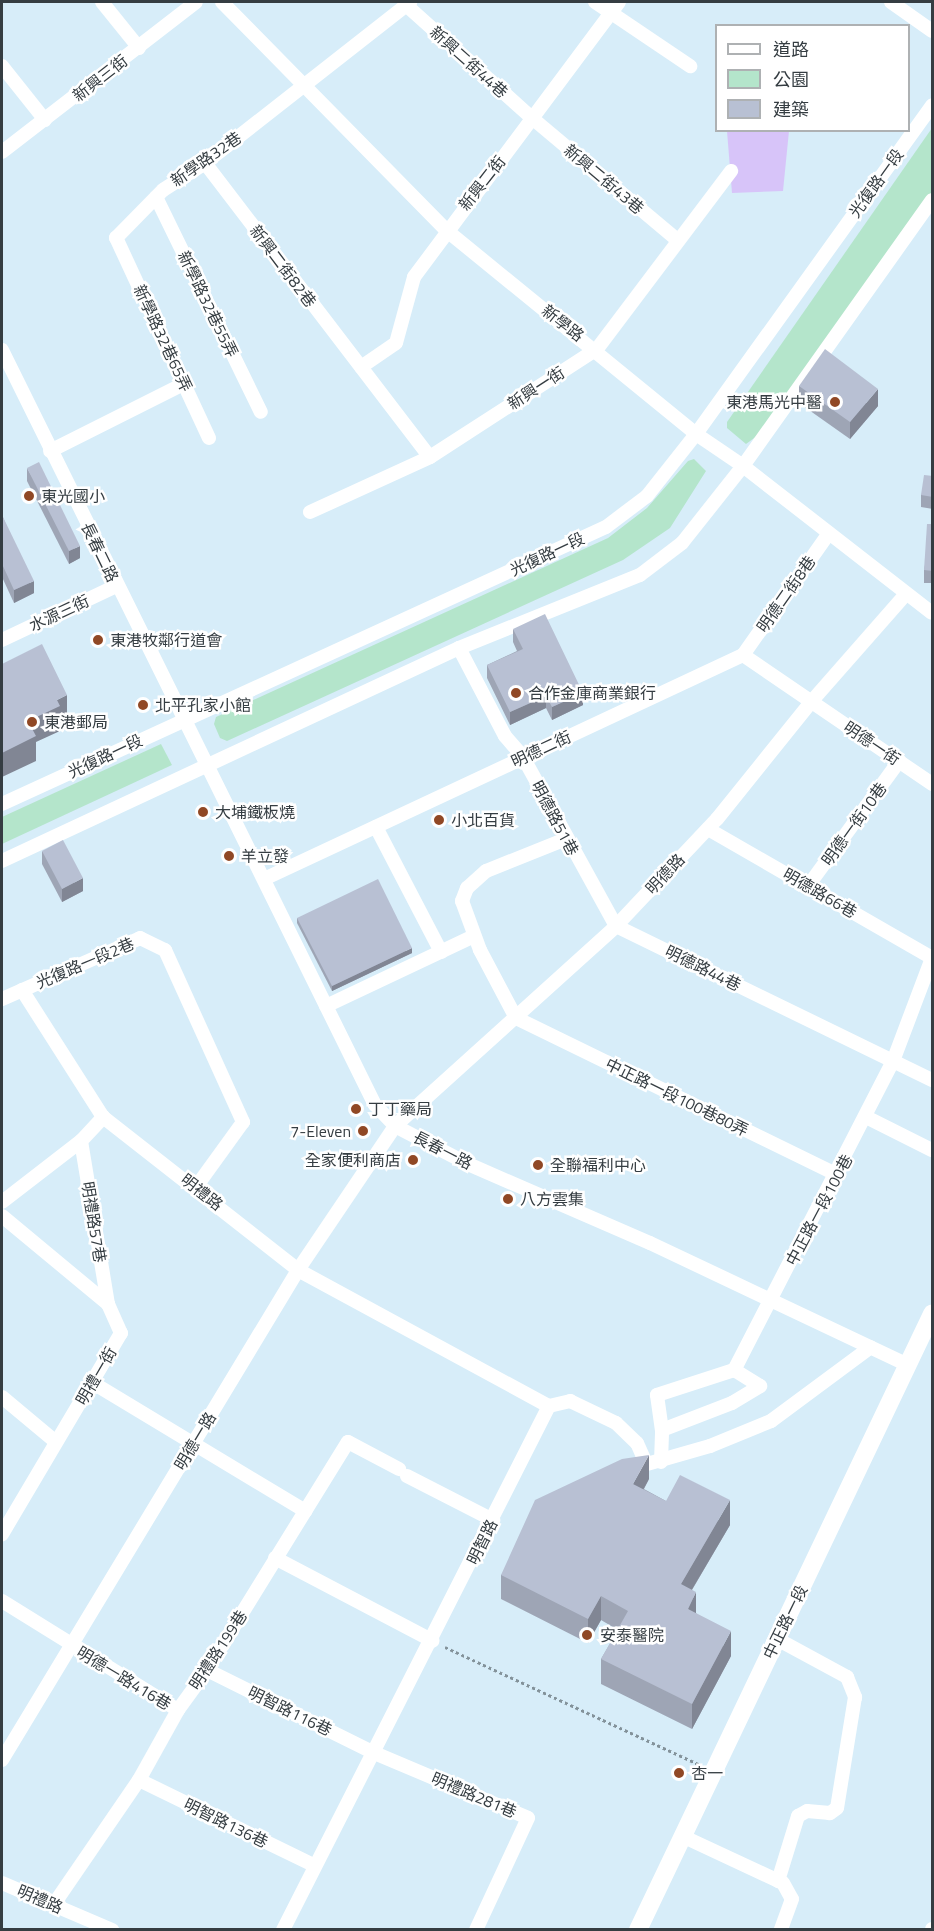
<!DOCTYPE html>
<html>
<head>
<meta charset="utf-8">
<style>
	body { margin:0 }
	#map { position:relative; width:934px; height:1931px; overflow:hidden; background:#d7edf9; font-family:"Titillium Web","Noto Sans TC",sans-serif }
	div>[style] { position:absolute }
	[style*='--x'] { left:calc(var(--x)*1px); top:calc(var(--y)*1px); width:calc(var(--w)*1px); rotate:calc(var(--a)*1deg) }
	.green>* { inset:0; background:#b4e5cb }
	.water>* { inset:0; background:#d7c4f9 }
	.path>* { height:3px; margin-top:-1.5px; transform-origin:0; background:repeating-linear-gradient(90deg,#83929a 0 3px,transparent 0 6px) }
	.minor>* { height:14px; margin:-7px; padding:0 7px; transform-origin:7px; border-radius:7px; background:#fff }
	.major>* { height:18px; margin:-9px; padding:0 9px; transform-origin:9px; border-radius:9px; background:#fff }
	.wall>* { inset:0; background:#9ea5b5 }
	.shaded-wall>* { inset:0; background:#818694 }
	.building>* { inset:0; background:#b8c0d3 }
	.dots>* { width:16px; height:16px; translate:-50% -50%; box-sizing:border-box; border:3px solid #fff; border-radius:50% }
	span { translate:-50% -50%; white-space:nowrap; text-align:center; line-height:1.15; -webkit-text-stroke:5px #fff; paint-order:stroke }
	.street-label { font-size:16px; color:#353d42 }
	.poi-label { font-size:16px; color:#353d42 }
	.right { translate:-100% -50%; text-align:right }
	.left { translate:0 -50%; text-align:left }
	.frame { position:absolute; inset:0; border:3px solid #353d42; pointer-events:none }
	.legend { position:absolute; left:715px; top:24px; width:195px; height:108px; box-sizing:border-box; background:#fff; border:2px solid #aeb1b3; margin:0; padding:8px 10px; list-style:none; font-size:18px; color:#353d42 }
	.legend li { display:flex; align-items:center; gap:12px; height:30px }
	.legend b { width:30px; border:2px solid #aeb1b3 }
</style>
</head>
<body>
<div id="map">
	<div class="green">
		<div style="clip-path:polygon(932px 128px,932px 192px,761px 433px,746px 444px,727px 428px,727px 422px)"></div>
		<div style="clip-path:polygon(694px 459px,706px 471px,670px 528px,623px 560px,227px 741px,220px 738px,214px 724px,216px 717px,608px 538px,647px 508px,688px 461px)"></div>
		<div style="clip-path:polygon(161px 744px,172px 765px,2px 844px,2px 817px)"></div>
	</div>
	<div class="water">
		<div style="clip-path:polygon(727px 131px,789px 131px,783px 191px,732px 193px)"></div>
	</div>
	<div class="path">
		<div style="--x:445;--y:1647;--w:281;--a:24.8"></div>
	</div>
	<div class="minor">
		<div style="--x:102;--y:2;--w:59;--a:51.2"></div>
		<div style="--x:222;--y:2;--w:320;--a:45.5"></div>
		<div style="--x:446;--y:230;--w:323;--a:39.2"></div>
		<div style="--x:696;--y:434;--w:57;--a:34.2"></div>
		<div style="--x:743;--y:466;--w:239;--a:37.9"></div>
		<div style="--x:595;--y:2;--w:115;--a:34"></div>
		<div style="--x:891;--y:2;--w:50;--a:35.3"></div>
		<div style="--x:406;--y:5;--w:169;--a:41.9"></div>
		<div style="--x:532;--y:118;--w:188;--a:40"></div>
		<div style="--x:2;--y:66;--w:69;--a:51.5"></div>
		<div style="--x:2;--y:152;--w:245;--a:-37.7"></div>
		<div style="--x:205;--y:163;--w:370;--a:52.6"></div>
		<div style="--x:156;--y:197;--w:239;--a:64"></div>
		<div style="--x:2;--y:350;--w:842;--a:63.71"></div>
		<div style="--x:375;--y:1105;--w:29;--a:46"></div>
		<div style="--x:395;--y:1126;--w:82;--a:27.5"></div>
		<div style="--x:468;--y:1164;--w:198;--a:23.5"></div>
		<div style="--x:650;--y:1243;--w:285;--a:25.3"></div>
		<div style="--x:361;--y:367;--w:42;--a:-34.4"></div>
		<div style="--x:396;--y:343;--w:68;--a:-74.7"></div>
		<div style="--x:414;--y:277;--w:343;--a:-53.3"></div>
		<div style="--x:209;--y:438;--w:221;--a:-114.9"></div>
		<div style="--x:116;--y:238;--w:67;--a:-45.6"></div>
		<div style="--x:163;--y:190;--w:50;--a:-32.7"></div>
		<div style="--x:205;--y:163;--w:261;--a:-38.1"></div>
		<div style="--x:50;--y:451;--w:151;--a:-26.7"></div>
		<div style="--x:310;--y:512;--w:132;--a:-24.6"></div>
		<div style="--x:430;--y:457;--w:199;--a:-32.9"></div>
		<div style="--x:597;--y:349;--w:223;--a:-53"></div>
		<div style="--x:2;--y:640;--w:126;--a:-25.3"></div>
		<div style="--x:459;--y:648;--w:99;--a:62.4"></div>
		<div style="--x:505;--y:736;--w:28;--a:49"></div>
		<div style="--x:523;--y:757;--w:193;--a:61.2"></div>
		<div style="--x:616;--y:926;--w:352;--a:26"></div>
		<div style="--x:743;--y:655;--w:149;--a:-54.8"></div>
		<div style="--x:2;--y:804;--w:664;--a:-24.64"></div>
		<div style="--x:606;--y:527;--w:51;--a:-37.1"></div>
		<div style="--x:647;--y:496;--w:79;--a:-51.7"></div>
		<div style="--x:696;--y:434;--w:405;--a:-54.3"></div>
		<div style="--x:376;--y:827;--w:141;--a:62.5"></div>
		<div style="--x:708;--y:829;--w:258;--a:29.9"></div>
		<div style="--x:932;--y:958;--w:110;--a:110.7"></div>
		<div style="--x:893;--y:1061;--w:348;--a:117.2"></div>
		<div style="--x:566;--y:839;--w:86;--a:158.2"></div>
		<div style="--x:486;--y:871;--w:25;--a:138"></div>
		<div style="--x:467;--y:888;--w:14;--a:111"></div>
		<div style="--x:462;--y:901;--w:52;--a:69.8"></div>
		<div style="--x:480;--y:950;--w:77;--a:62.1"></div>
		<div style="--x:516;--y:1018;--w:358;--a:26"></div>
		<div style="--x:2;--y:861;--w:504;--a:-24.99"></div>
		<div style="--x:459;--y:648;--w:195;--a:-22"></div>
		<div style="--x:640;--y:575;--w:53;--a:-37.3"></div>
		<div style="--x:682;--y:543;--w:98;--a:-51.6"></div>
		<div style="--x:743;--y:466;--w:326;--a:-54.6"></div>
		<div style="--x:264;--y:879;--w:529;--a:-25.06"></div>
		<div style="--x:743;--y:655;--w:229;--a:34.3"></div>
		<div style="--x:808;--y:886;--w:155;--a:-53.9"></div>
		<div style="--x:22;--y:990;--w:151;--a:57.5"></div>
		<div style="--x:103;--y:1117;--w:248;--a:38.1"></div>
		<div style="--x:298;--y:1270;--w:285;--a:28.5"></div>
		<div style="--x:2;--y:999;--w:151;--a:-23.8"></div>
		<div style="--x:140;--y:938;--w:28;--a:26"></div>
		<div style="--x:165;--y:950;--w:189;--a:65.6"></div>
		<div style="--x:243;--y:1122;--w:80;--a:125.9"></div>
		<div style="--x:326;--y:1006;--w:164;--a:-25.3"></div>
		<div style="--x:866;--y:1117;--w:74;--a:26.6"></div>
		<div style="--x:81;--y:1141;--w:165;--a:80.6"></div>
		<div style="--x:2;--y:1202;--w:100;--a:-37.7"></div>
		<div style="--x:81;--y:1141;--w:33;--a:-47"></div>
		<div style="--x:2;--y:1216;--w:138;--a:39.7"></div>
		<div style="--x:108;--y:1304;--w:32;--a:66"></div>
		<div style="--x:121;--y:1333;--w:234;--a:120.6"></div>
		<div style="--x:93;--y:1383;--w:248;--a:31.1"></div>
		<div style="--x:2;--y:1397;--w:70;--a:39.8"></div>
		<div style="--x:549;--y:1406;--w:22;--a:-13"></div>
		<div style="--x:570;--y:1401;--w:51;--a:25.6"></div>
		<div style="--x:616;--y:1423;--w:29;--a:44"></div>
		<div style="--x:637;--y:1443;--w:22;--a:66"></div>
		<div style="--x:661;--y:1462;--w:32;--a:-88"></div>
		<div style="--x:662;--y:1430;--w:75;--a:-21.1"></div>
		<div style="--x:732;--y:1403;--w:33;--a:-31"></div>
		<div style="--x:760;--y:1386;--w:31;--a:-148"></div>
		<div style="--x:734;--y:1370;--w:81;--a:162"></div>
		<div style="--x:657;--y:1395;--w:35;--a:82"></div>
		<div style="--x:633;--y:1468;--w:80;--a:-15.9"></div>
		<div style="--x:710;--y:1446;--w:66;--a:-22.3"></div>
		<div style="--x:771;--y:1421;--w:124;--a:-36.5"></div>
		<div style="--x:407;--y:1476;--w:97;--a:27.1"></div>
		<div style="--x:275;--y:1558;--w:178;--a:27.7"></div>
		<div style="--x:2;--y:1601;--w:207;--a:31.8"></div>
		<div style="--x:777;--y:1639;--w:80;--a:28.5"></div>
		<div style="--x:847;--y:1677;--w:22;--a:68"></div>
		<div style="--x:855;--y:1697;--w:112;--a:99.2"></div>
		<div style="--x:837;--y:1808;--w:9;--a:144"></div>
		<div style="--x:830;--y:1813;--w:23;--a:-175"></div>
		<div style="--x:807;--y:1811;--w:10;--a:151"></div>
		<div style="--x:798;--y:1816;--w:68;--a:107.1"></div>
		<div style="--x:207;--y:1670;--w:184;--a:26.4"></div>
		<div style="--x:372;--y:1752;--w:169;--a:22.9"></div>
		<div style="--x:528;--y:1818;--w:123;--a:114.9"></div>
		<div style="--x:2;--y:1760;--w:572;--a:-58.86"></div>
		<div style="--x:298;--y:1270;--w:174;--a:-56"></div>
		<div style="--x:395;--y:1126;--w:298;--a:-42.1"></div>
		<div style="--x:616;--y:926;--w:147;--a:-46.7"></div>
		<div style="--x:717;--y:819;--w:150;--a:-51.2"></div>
		<div style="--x:811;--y:702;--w:144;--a:-48.7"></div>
		<div style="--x:139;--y:1780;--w:194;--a:26"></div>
		<div style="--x:682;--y:1836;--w:111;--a:25"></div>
		<div style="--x:783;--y:1883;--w:18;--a:61"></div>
		<div style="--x:792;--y:1899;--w:33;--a:110"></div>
		<div style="--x:2;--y:1883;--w:120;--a:23.1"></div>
		<div style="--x:54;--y:1904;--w:150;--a:-55.6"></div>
		<div style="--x:139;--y:1780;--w:80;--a:-60.9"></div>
		<div style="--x:178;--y:1710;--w:49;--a:-54.1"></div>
		<div style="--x:207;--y:1670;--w:268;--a:-58.3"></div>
		<div style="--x:348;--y:1442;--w:58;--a:27.9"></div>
		<div style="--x:283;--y:1930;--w:588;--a:-63.09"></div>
		<div style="--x:932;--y:1930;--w:1;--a:-90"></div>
	</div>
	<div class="major">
		<div style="--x:638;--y:1930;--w:683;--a:-64.49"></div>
	</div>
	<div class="wall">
		<div style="clip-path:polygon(799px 386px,878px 406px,850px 439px,799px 403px)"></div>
		<div style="clip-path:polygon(27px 468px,80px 558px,69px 564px,27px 481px)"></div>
		<div style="clip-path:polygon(933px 476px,933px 509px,921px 507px,921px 495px)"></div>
		<div style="clip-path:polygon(2px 515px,34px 593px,14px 603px,2px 577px)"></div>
		<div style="clip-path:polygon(933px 524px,933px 583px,924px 583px,924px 570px)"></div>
		<div style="clip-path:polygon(513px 629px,583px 705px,552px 720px,546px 708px,510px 725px,487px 678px,487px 665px,517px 651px,513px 642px)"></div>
		<div style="clip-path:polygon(42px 851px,83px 891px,62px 902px,42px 864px)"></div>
		<div style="clip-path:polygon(297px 918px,412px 953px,332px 991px,297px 923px)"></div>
		<div style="clip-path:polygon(649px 1479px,644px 1489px,666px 1501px,730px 1525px,692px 1590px,696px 1613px,731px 1656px,692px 1729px,601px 1684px,601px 1659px,618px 1630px,601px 1620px,588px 1643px,501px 1599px,501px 1575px)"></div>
	</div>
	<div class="shaded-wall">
		<div style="clip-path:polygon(878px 389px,878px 406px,850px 439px,850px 422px)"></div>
		<div style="clip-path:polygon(80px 546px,80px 558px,69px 564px,69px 551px)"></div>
		<div style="clip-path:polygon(34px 581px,34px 593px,14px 603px,14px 590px)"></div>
		<div style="clip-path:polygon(583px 693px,583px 705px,552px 720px,552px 707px)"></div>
		<div style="clip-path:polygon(67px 695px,67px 719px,60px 723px,60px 731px,36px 742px,36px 761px,2px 777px,2px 753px,28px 721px,57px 700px)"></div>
		<div style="clip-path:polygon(546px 696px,546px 708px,510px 725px,510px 712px)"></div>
		<div style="clip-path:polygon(83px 878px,83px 891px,62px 902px,62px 889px)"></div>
		<div style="clip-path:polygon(412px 948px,412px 953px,332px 991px,332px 986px)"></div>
		<div style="clip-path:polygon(649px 1455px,649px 1479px,633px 1508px,633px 1484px)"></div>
		<div style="clip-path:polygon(730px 1500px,730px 1525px,681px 1608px,681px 1584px)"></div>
		<div style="clip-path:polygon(696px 1592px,696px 1617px,688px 1609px)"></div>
		<div style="clip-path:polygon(601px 1596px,601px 1620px,588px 1643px,588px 1619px)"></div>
		<div style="clip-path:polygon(731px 1631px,731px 1656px,692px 1729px,692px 1704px)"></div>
	</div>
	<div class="building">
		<div style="clip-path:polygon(825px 349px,878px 389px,850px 422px,799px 386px)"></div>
		<div style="clip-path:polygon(39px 462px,80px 546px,69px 551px,27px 468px)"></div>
		<div style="clip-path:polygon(924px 475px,933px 476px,933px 497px,921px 495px)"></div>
		<div style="clip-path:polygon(2px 515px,34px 581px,14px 590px,2px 564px)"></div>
		<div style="clip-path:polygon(927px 524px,933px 524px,933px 571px,924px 570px)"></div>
		<div style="clip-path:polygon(545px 614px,583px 693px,552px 707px,546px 696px,510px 712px,487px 665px,523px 649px,513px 629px)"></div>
		<div style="clip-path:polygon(42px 644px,67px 695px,57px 700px,60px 706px,28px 721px,36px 736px,2px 753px,2px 664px)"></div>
		<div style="clip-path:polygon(63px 840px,83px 878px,62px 889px,42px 851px)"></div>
		<div style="clip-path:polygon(378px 879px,412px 948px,332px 986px,297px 918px)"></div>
		<div style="clip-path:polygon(649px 1455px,633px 1484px,666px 1501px,680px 1475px,730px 1500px,681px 1584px,696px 1592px,688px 1609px,731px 1631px,692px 1704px,601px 1659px,628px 1611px,601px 1596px,588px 1619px,501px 1575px,535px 1500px,622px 1459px)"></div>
	</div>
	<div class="dots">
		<div style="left:835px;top:402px;background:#904825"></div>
		<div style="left:29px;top:496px;background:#904825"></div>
		<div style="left:98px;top:640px;background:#904825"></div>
		<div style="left:516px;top:693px;background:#904825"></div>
		<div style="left:143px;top:705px;background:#904825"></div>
		<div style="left:32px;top:722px;background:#904825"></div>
		<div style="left:203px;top:812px;background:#904825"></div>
		<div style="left:439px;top:820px;background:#904825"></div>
		<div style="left:229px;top:856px;background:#904825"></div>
		<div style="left:356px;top:1109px;background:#904825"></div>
		<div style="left:363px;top:1131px;background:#904825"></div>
		<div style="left:413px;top:1160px;background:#904825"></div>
		<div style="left:538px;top:1165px;background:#904825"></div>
		<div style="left:508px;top:1199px;background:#904825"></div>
		<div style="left:587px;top:1635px;background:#904825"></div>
		<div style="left:679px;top:1773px;background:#904825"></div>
	</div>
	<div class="street-label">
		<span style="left:469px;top:62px;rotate:42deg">新興二街44巷</span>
		<span style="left:100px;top:78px;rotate:-38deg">新興三街</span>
		<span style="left:206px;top:159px;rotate:-35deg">新學路32巷</span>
		<span style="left:604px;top:179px;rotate:40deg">新興二街43巷</span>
		<span style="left:482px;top:183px;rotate:-52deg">新興二街</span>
		<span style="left:876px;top:183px;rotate:-54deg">光復路一段</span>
		<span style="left:283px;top:266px;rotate:53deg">新興二街82巷</span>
		<span style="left:208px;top:304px;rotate:64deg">新學路32巷55弄</span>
		<span style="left:563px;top:323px;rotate:38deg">新學路</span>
		<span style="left:163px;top:338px;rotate:65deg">新學路32巷65弄</span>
		<span style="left:536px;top:388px;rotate:-33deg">新興一街</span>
		<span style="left:100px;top:552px;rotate:64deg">長春二路</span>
		<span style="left:547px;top:554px;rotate:-25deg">光復路一段</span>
		<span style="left:786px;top:594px;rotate:-55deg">明德二街8巷</span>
		<span style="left:59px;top:613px;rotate:-25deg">水源三街</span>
		<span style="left:872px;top:743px;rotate:34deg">明德一街</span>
		<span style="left:541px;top:749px;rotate:-25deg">明德二街</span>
		<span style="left:105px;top:756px;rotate:-25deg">光復路一段</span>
		<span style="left:555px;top:818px;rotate:62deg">明德路51巷</span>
		<span style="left:854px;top:824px;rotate:-54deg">明德一街10巷</span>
		<span style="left:665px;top:874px;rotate:-47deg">明德路</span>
		<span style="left:820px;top:893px;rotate:30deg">明德路66巷</span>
		<span style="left:85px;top:963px;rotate:-23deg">光復路一段2巷</span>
		<span style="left:703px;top:968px;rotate:26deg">明德路44巷</span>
		<span style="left:677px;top:1097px;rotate:26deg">中正路一段100巷80弄</span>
		<span style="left:443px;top:1150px;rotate:27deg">長春一路</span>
		<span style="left:202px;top:1192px;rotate:38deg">明禮路</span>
		<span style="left:819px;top:1210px;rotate:-62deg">中正路一段100巷</span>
		<span style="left:94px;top:1222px;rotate:81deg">明禮路57巷</span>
		<span style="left:96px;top:1376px;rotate:-60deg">明禮一街</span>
		<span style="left:195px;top:1441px;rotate:-59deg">明德一路</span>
		<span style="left:482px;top:1542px;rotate:-64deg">明智路</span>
		<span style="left:785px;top:1622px;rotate:-64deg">中正路一段</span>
		<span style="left:218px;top:1650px;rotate:-57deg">明禮路199巷</span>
		<span style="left:124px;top:1678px;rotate:31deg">明德一路416巷</span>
		<span style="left:290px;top:1711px;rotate:26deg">明智路116巷</span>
		<span style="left:474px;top:1795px;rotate:23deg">明禮路281巷</span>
		<span style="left:226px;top:1823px;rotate:26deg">明智路136巷</span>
		<span style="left:40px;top:1899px;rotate:23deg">明禮路</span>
	</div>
	<div class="poi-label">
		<span class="right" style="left:822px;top:402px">東港馬光中醫</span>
		<span class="left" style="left:41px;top:496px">東光國小</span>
		<span class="left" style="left:110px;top:640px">東港牧鄰行道會</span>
		<span class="left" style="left:528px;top:693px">合作金庫商業銀行</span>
		<span class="left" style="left:155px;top:705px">北平孔家小館</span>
		<span class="left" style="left:44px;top:722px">東港郵局</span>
		<span class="left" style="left:215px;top:812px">大埔鐵板燒</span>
		<span class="left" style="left:451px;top:820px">小北百貨</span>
		<span class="left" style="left:241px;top:856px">羊立發</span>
		<span class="left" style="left:368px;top:1109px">丁丁藥局</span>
		<span class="right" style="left:351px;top:1131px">7-Eleven</span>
		<span class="right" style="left:401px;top:1160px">全家便利商店</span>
		<span class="left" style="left:550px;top:1165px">全聯福利中心</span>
		<span class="left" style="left:520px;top:1199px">八方雲集</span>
		<span class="left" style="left:600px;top:1635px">安泰醫院</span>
		<span class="left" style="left:691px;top:1773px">杏一</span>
	</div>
	<div class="frame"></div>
	<ul class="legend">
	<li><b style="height:8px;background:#fff"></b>道路</li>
	<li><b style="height:16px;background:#b4e5cb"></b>公園</li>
	<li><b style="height:16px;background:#b8c0d3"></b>建築</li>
	</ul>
</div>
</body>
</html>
